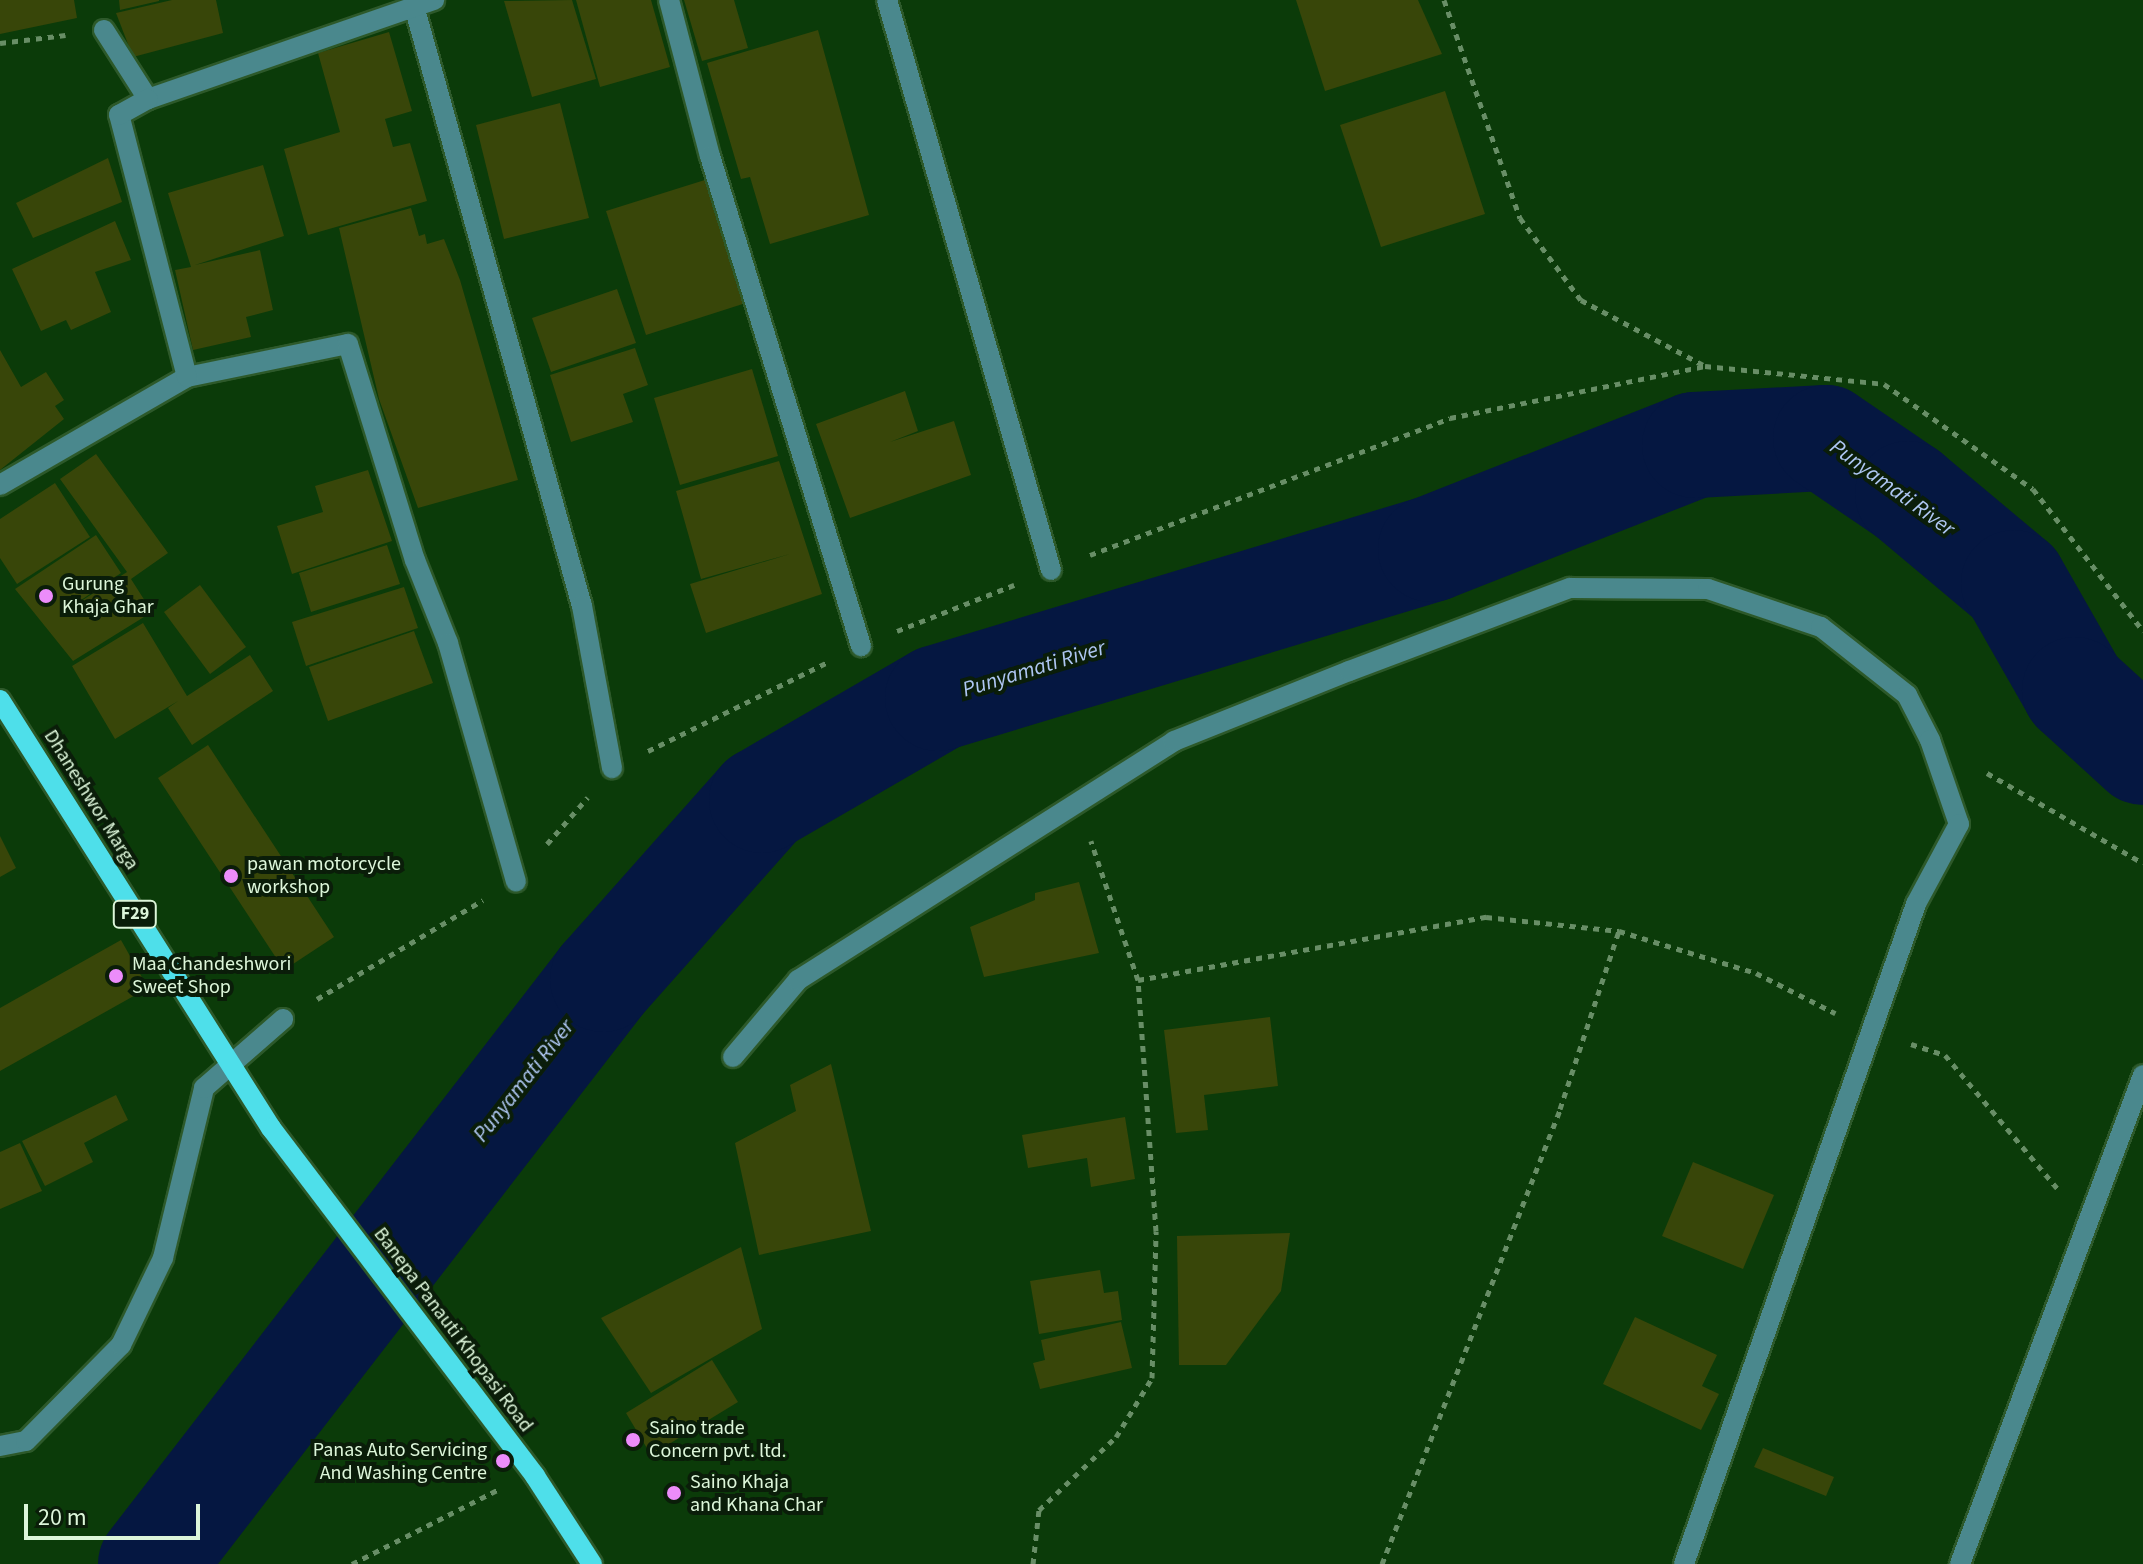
<!DOCTYPE html>
<html>
<head>
<meta charset="utf-8">
<style>
	body { margin:0 }
	#map { position:relative; width:2143px; height:1564px; overflow:hidden; background:#0b3b09; font-family:"Source Sans 3",sans-serif }
	div>[style] { position:absolute }
	[style*='--x'] { left:calc(var(--x)*1px); top:calc(var(--y)*1px); width:calc(var(--w)*1px); rotate:calc(var(--a)*1deg) }
	.river>* { height:106px; margin:-53px; padding:0 53px; transform-origin:53px; border-radius:53px; background:#051741 }
	.building>* { inset:0; background:#384609 }
	.path>* { height:5px; margin-top:-2.5px; transform-origin:0; background:repeating-linear-gradient(90deg,#688e66 0 6px,transparent 0 12px) }
	.roads { filter:drop-shadow(2px 0 #2d592a) drop-shadow(-2px 0 #2d592a) drop-shadow(0 2px #2d592a) drop-shadow(0 -2px #2d592a) }
	.minor>* { height:20px; margin:-10px; padding:0 10px; transform-origin:10px; border-radius:10px; background:#4a888d }
	.major>* { height:20px; margin:-10px; padding:0 10px; transform-origin:10px; border-radius:10px; background:#4edfea }
	.dots>* { width:22px; height:22px; translate:-50% -50%; box-sizing:border-box; border:4px solid #0a1d09; border-radius:50% }
	span { translate:-50% -50%; white-space:nowrap; text-align:center; line-height:1.15; -webkit-text-stroke:8px #0a1d09; paint-order:stroke }
	.shield-label span { padding:2px 6px; background:#0a1d09; border:2px solid; border-radius:6px; -webkit-text-stroke-width:0 }
	.shield-label { font-size:18px; color:#ddf6da; font-weight:700 }
	.poi-label { font-size:20px; color:#ddf6da }
	.left { translate:0 -50%; text-align:left }
	.right { translate:-100% -50%; text-align:right }
	.street-label { font-size:20px; color:#ddf6da }
	.water-label { font-size:22px; color:#afc7f3; font-style:italic }
	.scale { position:absolute; left:24px; top:1504px; width:176px; height:36px; box-sizing:border-box; border:4px solid #ddf6da; border-top:0; padding-left:10px; font-size:24px; line-height:28px; white-space:nowrap; color:#ddf6da; -webkit-text-stroke:6px #0a1d09; paint-order:stroke }
</style>
</head>
<body>
<div id="map">
	<div class="river">
		<div style="--x:151;--y:1564;--w:739;--a:-52.31"></div>
		<div style="--x:603;--y:979;--w:239;--a:-48.4"></div>
		<div style="--x:762;--y:800;--w:203;--a:-30.1"></div>
		<div style="--x:938;--y:698;--w:515;--a:-16.82"></div>
		<div style="--x:1431;--y:549;--w:284;--a:-21.5"></div>
		<div style="--x:1695;--y:445;--w:131;--a:-3.1"></div>
		<div style="--x:1826;--y:438;--w:99;--a:34.3"></div>
		<div style="--x:1908;--y:494;--w:138;--a:40"></div>
		<div style="--x:2014;--y:583;--w:123;--a:60.3"></div>
		<div style="--x:2075;--y:690;--w:92;--a:42.4"></div>
	</div>
	<div class="building">
		<div style="clip-path:polygon(0 0,74px 0,77px 18px,0 34px)"></div>
		<div style="clip-path:polygon(119px 0,159px 0,159px 1px,120px 10px)"></div>
		<div style="clip-path:polygon(172px 0,216px 0,223px 33px,133px 57px,116px 13px)"></div>
		<div style="clip-path:polygon(572px 0,596px 79px,532px 97px,504px 1px)"></div>
		<div style="clip-path:polygon(576px 0,651px 0,670px 67px,600px 87px)"></div>
		<div style="clip-path:polygon(684px 0,734px 0,748px 48px,702px 61px)"></div>
		<div style="clip-path:polygon(1296px 0,1418px 0,1442px 54px,1325px 91px)"></div>
		<div style="clip-path:polygon(818px 30px,869px 215px,770px 244px,750px 177px,741px 179px,707px 63px)"></div>
		<div style="clip-path:polygon(389px 32px,412px 111px,385px 119px,393px 147px,410px 143px,427px 201px,308px 235px,284px 149px,340px 132px,318px 53px)"></div>
		<div style="clip-path:polygon(1445px 91px,1485px 214px,1381px 247px,1340px 125px)"></div>
		<div style="clip-path:polygon(560px 103px,589px 218px,504px 239px,476px 125px)"></div>
		<div style="clip-path:polygon(108px 158px,122px 202px,33px 238px,16px 203px)"></div>
		<div style="clip-path:polygon(263px 165px,284px 236px,195px 265px,260px 250px,273px 310px,246px 317px,251px 337px,193px 350px,175px 270px,191px 267px,168px 193px)"></div>
		<div style="clip-path:polygon(708px 179px,749px 302px,646px 335px,606px 211px)"></div>
		<div style="clip-path:polygon(411px 208px,419px 236px,425px 234px,427px 244px,444px 239px,460px 280px,518px 480px,418px 508px,379px 399px,339px 228px)"></div>
		<div style="clip-path:polygon(115px 221px,131px 260px,95px 272px,111px 312px,71px 330px,66px 320px,41px 331px,12px 269px)"></div>
		<div style="clip-path:polygon(617px 289px,636px 343px,551px 372px,532px 318px)"></div>
		<div style="clip-path:polygon(635px 348px,648px 385px,623px 394px,633px 422px,571px 442px,550px 375px)"></div>
		<div style="clip-path:polygon(0 350px,21px 387px,46px 372px,64px 400px,55px 406px,64px 419px,0 470px)"></div>
		<div style="clip-path:polygon(752px 369px,778px 456px,680px 485px,654px 398px)"></div>
		<div style="clip-path:polygon(905px 391px,918px 431px,890px 442px,954px 421px,971px 475px,850px 518px,816px 424px)"></div>
		<div style="clip-path:polygon(96px 454px,168px 553px,131px 579px,152px 612px,73px 661px,15px 589px,96px 535px,121px 573px,62px 613px,127px 572px,60px 479px)"></div>
		<div style="clip-path:polygon(779px 461px,822px 594px,706px 633px,690px 584px,790px 554px,701px 579px,676px 491px)"></div>
		<div style="clip-path:polygon(368px 470px,392px 541px,292px 574px,277px 526px,323px 512px,315px 486px)"></div>
		<div style="clip-path:polygon(55px 483px,90px 537px,17px 584px,0 558px,0 519px)"></div>
		<div style="clip-path:polygon(387px 545px,400px 584px,311px 612px,299px 573px)"></div>
		<div style="clip-path:polygon(200px 585px,246px 647px,210px 674px,164px 612px)"></div>
		<div style="clip-path:polygon(404px 587px,418px 628px,306px 666px,292px 622px)"></div>
		<div style="clip-path:polygon(143px 623px,187px 696px,250px 655px,273px 691px,192px 745px,168px 708px,178px 701px,115px 739px,72px 666px)"></div>
		<div style="clip-path:polygon(414px 631px,433px 683px,328px 721px,309px 667px)"></div>
		<div style="clip-path:polygon(208px 745px,334px 937px,284px 970px,158px 778px)"></div>
		<div style="clip-path:polygon(0 836px,16px 868px,0 877px)"></div>
		<div style="clip-path:polygon(1079px 882px,1099px 953px,984px 977px,970px 927px,1035px 900px,1035px 893px)"></div>
		<div style="clip-path:polygon(121px 940px,148px 988px,0 1071px,0 1008px)"></div>
		<div style="clip-path:polygon(1270px 1017px,1278px 1086px,1204px 1095px,1208px 1130px,1176px 1133px,1164px 1030px)"></div>
		<div style="clip-path:polygon(831px 1064px,871px 1231px,759px 1255px,735px 1143px,796px 1111px,790px 1085px)"></div>
		<div style="clip-path:polygon(116px 1095px,128px 1120px,84px 1143px,93px 1162px,45px 1186px,22px 1141px)"></div>
		<div style="clip-path:polygon(1125px 1117px,1135px 1179px,1091px 1187px,1087px 1158px,1028px 1168px,1022px 1135px)"></div>
		<div style="clip-path:polygon(20px 1143px,42px 1191px,0 1209px,0 1152px)"></div>
		<div style="clip-path:polygon(1693px 1162px,1774px 1195px,1743px 1269px,1662px 1236px)"></div>
		<div style="clip-path:polygon(1290px 1233px,1281px 1291px,1226px 1365px,1179px 1365px,1177px 1236px)"></div>
		<div style="clip-path:polygon(741px 1247px,762px 1329px,651px 1393px,601px 1318px)"></div>
		<div style="clip-path:polygon(1100px 1270px,1104px 1293px,1118px 1291px,1122px 1320px,1039px 1334px,1030px 1281px)"></div>
		<div style="clip-path:polygon(1635px 1317px,1717px 1355px,1702px 1386px,1719px 1394px,1701px 1430px,1603px 1384px)"></div>
		<div style="clip-path:polygon(1121px 1322px,1132px 1368px,1040px 1389px,1033px 1363px,1045px 1360px,1041px 1340px)"></div>
		<div style="clip-path:polygon(712px 1360px,738px 1402px,651px 1455px,626px 1413px)"></div>
		<div style="clip-path:polygon(1763px 1448px,1834px 1477px,1826px 1496px,1754px 1467px)"></div>
	</div>
	<div class="path">
		<div style="--x:1444;--y:0;--w:231;--a:70.8"></div>
		<div style="--x:1520;--y:218;--w:102;--a:53.4"></div>
		<div style="--x:1581;--y:300;--w:138;--a:28"></div>
		<div style="--x:0;--y:43;--w:66;--a:-6.9"></div>
		<div style="--x:1090;--y:555;--w:385;--a:-20.8"></div>
		<div style="--x:1450;--y:418;--w:260;--a:-11.5"></div>
		<div style="--x:1705;--y:366;--w:180;--a:5.7"></div>
		<div style="--x:1884;--y:384;--w:182;--a:35.2"></div>
		<div style="--x:2033;--y:489;--w:180;--a:52.2"></div>
		<div style="--x:897;--y:631;--w:126;--a:-21.5"></div>
		<div style="--x:648;--y:751;--w:199;--a:-26.3"></div>
		<div style="--x:1987;--y:773;--w:180;--a:30"></div>
		<div style="--x:547;--y:844;--w:62;--a:-48.9"></div>
		<div style="--x:1138;--y:980;--w:354;--a:-10.3"></div>
		<div style="--x:1486;--y:917;--w:134;--a:6"></div>
		<div style="--x:1619;--y:931;--w:143;--a:17"></div>
		<div style="--x:1756;--y:973;--w:89;--a:26.9"></div>
		<div style="--x:317;--y:999;--w:193;--a:-30.8"></div>
		<div style="--x:1911;--y:1044;--w:36;--a:18"></div>
		<div style="--x:1945;--y:1055;--w:174;--a:49.9"></div>
		<div style="--x:352;--y:1564;--w:163;--a:-27"></div>
		<div style="--x:1033;--y:1564;--w:54;--a:-83.7"></div>
		<div style="--x:1039;--y:1510;--w:106;--a:-43.5"></div>
		<div style="--x:1116;--y:1437;--w:69;--a:-58.6"></div>
		<div style="--x:1152;--y:1378;--w:147;--a:-88.4"></div>
		<div style="--x:1156;--y:1231;--w:252;--a:-94.1"></div>
		<div style="--x:1138;--y:980;--w:147;--a:-108.7"></div>
		<div style="--x:1382;--y:1564;--w:489;--a:-68.6"></div>
		<div style="--x:1560;--y:1109;--w:188;--a:-71.7"></div>
	</div>
	<div class="roads">
		<div class="minor">
			<div style="--x:669;--y:0;--w:161;--a:75.3"></div>
			<div style="--x:710;--y:156;--w:513;--a:72.87"></div>
			<div style="--x:887;--y:0;--w:593;--a:73.95"></div>
			<div style="--x:414;--y:6;--w:623;--a:74.36"></div>
			<div style="--x:582;--y:606;--w:165;--a:79.5"></div>
			<div style="--x:104;--y:30;--w:82;--a:57.5"></div>
			<div style="--x:148;--y:99;--w:303;--a:-19.1"></div>
			<div style="--x:187;--y:377;--w:164;--a:-11.6"></div>
			<div style="--x:348;--y:344;--w:226;--a:72.8"></div>
			<div style="--x:415;--y:560;--w:89;--a:68.3"></div>
			<div style="--x:448;--y:643;--w:248;--a:74.1"></div>
			<div style="--x:0;--y:485;--w:216;--a:-30"></div>
			<div style="--x:187;--y:377;--w:271;--a:-104.5"></div>
			<div style="--x:119;--y:115;--w:33;--a:-29"></div>
			<div style="--x:733;--y:1057;--w:101;--a:-49.8"></div>
			<div style="--x:798;--y:980;--w:446;--a:-32.4"></div>
			<div style="--x:1174;--y:741;--w:188;--a:-21.8"></div>
			<div style="--x:1349;--y:671;--w:236;--a:-20.6"></div>
			<div style="--x:1570;--y:588;--w:138;--a:0.4"></div>
			<div style="--x:1708;--y:589;--w:119;--a:18.6"></div>
			<div style="--x:1821;--y:627;--w:110;--a:38.3"></div>
			<div style="--x:1907;--y:695;--w:51;--a:62.9"></div>
			<div style="--x:1930;--y:740;--w:89;--a:71"></div>
			<div style="--x:1959;--y:824;--w:91;--a:118.3"></div>
			<div style="--x:1916;--y:904;--w:700;--a:109.37"></div>
			<div style="--x:0;--y:1446;--w:26;--a:-11"></div>
			<div style="--x:26;--y:1441;--w:135;--a:-45.3"></div>
			<div style="--x:121;--y:1345;--w:97;--a:-64.2"></div>
			<div style="--x:163;--y:1258;--w:175;--a:-76.4"></div>
			<div style="--x:204;--y:1088;--w:105;--a:-41.1"></div>
			<div style="--x:1960;--y:1564;--w:522;--a:-69.48"></div>
		</div>
		<div class="major">
			<div style="--x:0;--y:700;--w:507;--a:57.66"></div>
			<div style="--x:271;--y:1128;--w:437;--a:52.8"></div>
			<div style="--x:535;--y:1476;--w:105;--a:57.1"></div>
		</div>
	</div>
	<div class="dots">
		<div style="left:46px;top:596px;background:#ec8cfa"></div>
		<div style="left:231px;top:876px;background:#ec8cfa"></div>
		<div style="left:116px;top:976px;background:#ec8cfa"></div>
		<div style="left:633px;top:1440px;background:#ec8cfa"></div>
		<div style="left:503px;top:1461px;background:#ec8cfa"></div>
		<div style="left:674px;top:1493px;background:#ec8cfa"></div>
	</div>
	<div class="shield-label">
		<span style="left:135px;top:914px">F29</span>
	</div>
	<div class="poi-label">
		<span class="left" style="left:62px;top:596px">Gurung<br>Khaja Ghar</span>
		<span class="left" style="left:247px;top:876px">pawan motorcycle<br>workshop</span>
		<span class="left" style="left:132px;top:976px">Maa Chandeshwori<br>Sweet Shop</span>
		<span class="left" style="left:649px;top:1440px">Saino trade<br>Concern pvt. ltd.</span>
		<span class="right" style="left:487px;top:1462px">Panas Auto Servicing<br>And Washing Centre</span>
		<span class="left" style="left:690px;top:1494px">Saino Khaja<br>and Khana Char</span>
	</div>
	<div class="street-label">
		<span style="left:91px;top:800px;rotate:58deg">Dhaneshwor Marga</span>
		<span style="left:453px;top:1330px;rotate:53deg">Banepa Panauti Khopasi Road</span>
	</div>
	<div class="water-label">
		<span style="left:1892px;top:488px;rotate:36deg">Punyamati River</span>
		<span style="left:1034px;top:669px;rotate:-17deg">Punyamati River</span>
		<span style="left:524px;top:1081px;rotate:-52deg">Punyamati River</span>
	</div>
	<div class="scale">20 m</div>
</div>
</body>
</html>
